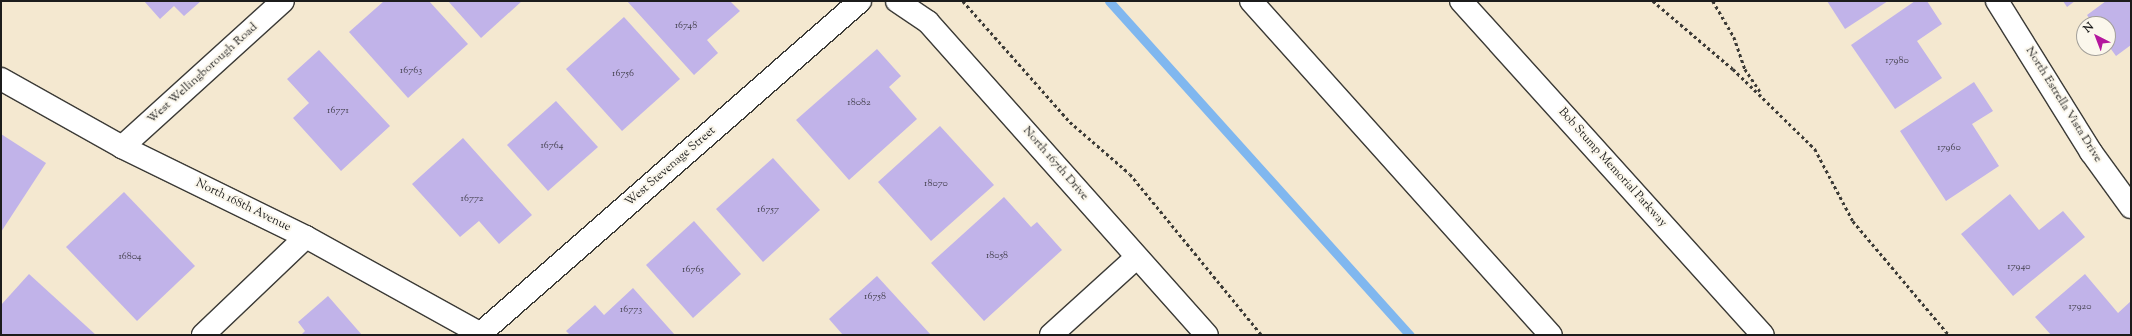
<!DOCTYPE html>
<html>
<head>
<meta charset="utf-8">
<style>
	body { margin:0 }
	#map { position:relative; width:2132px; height:336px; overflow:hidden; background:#f4e8d0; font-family:"Sorts Mill Goudy",serif }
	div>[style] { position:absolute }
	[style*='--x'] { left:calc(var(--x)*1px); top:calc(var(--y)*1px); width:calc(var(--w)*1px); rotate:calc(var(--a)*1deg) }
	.stream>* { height:9px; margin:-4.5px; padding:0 4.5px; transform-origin:4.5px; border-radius:4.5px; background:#80b7ef }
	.building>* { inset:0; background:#c1b3e9 }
	.path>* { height:2.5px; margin-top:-1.25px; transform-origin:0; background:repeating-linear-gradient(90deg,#3c3b37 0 3px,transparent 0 6px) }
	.roads { filter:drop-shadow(1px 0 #3c3b37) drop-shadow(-1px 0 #3c3b37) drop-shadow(0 1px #3c3b37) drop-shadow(0 -1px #3c3b37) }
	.minor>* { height:22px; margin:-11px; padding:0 11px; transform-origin:11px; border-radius:11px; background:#fff }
	.highway>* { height:22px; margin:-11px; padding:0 11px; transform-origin:11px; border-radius:11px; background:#fff }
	span { translate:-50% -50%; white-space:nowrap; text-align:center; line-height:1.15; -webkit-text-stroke:4px #fbf7ec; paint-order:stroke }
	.number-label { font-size:10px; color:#45424f }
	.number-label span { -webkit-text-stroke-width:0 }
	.street-label { font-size:12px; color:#1c1c1c }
	.frame { position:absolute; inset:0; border:2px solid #1c1c1c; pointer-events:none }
	.north { position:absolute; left:2076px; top:16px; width:40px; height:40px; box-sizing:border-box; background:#fbf7ec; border:1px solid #a29f99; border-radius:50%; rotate:318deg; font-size:11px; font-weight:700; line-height:16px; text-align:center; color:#1c1c1c }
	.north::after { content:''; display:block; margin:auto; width:14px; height:18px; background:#b5179e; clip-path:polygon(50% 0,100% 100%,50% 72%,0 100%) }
</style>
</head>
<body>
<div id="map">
	<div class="stream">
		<div style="--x:1109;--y:1;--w:450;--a:48"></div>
	</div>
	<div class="building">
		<div style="clip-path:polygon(144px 1px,201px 1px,184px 16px,174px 6px,160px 19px)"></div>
		<div style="clip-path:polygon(384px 1px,429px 1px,468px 44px,408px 98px,349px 32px)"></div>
		<div style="clip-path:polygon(448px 1px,522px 1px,481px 38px)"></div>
		<div style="clip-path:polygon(627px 1px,730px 1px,740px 11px,707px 40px,718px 53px,694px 75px)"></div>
		<div style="clip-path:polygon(1827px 1px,1888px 1px,1845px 29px)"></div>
		<div style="clip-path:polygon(1915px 1px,1927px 1px,1942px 24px,1917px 41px,1942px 78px,1895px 109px,1851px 45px)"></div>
		<div style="clip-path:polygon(2063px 1px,2075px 1px,2067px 7px)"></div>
		<div style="clip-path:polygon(2106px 1px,2131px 1px,2131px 45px,2116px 56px,2108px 45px,2108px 24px,2093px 24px,2087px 15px)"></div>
		<div style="clip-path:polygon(624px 17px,680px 79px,622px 131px,566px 69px)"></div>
		<div style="clip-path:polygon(877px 49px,901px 76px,889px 87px,917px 119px,849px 180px,796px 120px)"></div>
		<div style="clip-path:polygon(319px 50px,390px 126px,341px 171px,293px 118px,309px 103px,287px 79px)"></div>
		<div style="clip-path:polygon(1974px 82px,1993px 111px,1972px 124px,1999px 166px,1946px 201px,1900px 131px)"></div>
		<div style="clip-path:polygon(556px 101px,598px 147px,548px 191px,507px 145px)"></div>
		<div style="clip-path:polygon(940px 126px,994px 185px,931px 241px,878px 182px)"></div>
		<div style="clip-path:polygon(1px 134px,46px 163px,1px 232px)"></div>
		<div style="clip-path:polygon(463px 138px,532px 215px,499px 244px,479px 221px,460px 237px,412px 184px)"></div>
		<div style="clip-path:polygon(773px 158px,820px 210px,763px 262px,716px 209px)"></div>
		<div style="clip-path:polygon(124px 192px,195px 266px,137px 321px,66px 247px)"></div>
		<div style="clip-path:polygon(2010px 194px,2039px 230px,2063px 211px,2085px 237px,2013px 296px,1961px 234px)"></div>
		<div style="clip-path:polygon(1004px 197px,1031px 227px,1037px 222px,1062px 250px,984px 321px,931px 263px)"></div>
		<div style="clip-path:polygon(694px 221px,741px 274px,693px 318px,646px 265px)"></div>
		<div style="clip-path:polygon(29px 274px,96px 335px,1px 335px,1px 305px)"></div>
		<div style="clip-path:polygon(2085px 274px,2118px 313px,2131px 301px,2131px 335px,2051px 335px,2035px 317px)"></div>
		<div style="clip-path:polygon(877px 276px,931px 335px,843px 335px,829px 319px)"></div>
		<div style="clip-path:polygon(633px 288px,675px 335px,570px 335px,566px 331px,595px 305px,604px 315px)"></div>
		<div style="clip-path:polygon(328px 296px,362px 335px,301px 335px,305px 331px,298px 322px)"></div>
	</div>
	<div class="path">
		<div style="--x:963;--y:1;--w:162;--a:48.5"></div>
		<div style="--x:1070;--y:122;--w:79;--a:40.9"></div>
		<div style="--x:1130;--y:174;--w:208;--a:50.7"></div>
		<div style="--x:1653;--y:1;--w:105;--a:40.4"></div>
		<div style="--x:1733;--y:69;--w:115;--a:44.3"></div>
		<div style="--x:1815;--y:149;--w:81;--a:62.2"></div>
		<div style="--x:1853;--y:221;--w:149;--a:49.9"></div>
		<div style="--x:1713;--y:1;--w:42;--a:59.7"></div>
		<div style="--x:1734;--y:37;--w:34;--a:71"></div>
		<div style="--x:1745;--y:69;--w:30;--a:56"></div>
	</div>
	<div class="roads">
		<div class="minor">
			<div style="--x:897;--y:1;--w:37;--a:34"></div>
			<div style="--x:928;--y:22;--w:419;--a:48.3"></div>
			<div style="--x:1997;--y:1;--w:178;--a:58.1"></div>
			<div style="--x:2091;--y:152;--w:68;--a:54"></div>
			<div style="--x:1;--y:79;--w:139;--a:29.3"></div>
			<div style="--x:122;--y:147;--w:205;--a:26.1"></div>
			<div style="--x:306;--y:237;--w:202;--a:29"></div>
			<div style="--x:122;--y:147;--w:217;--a:-42.2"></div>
			<div style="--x:481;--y:333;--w:504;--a:-41.22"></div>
			<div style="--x:203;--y:335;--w:142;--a:-43.6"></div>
			<div style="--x:1051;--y:335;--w:115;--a:-42.2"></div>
		</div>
		<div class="highway">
			<div style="--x:1251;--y:1;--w:449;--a:48.1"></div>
			<div style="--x:1461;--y:1;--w:450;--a:47.9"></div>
		</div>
	</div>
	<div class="number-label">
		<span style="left:686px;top:26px">16748</span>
		<span style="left:1897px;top:61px">17980</span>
		<span style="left:411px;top:71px">16763</span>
		<span style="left:623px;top:74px">16756</span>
		<span style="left:859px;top:103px">18082</span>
		<span style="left:338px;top:111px">16771</span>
		<span style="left:552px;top:146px">16764</span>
		<span style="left:1949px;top:148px">17960</span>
		<span style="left:936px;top:184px">18070</span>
		<span style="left:472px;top:199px">16772</span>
		<span style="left:768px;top:210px">16757</span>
		<span style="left:997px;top:256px">18058</span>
		<span style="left:130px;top:257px">16804</span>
		<span style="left:2019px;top:267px">17940</span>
		<span style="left:693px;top:270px">16765</span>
		<span style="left:875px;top:297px">16758</span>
		<span style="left:2080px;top:307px">17920</span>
		<span style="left:631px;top:310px">16773</span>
	</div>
	<div class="street-label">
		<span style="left:203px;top:74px;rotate:-42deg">West Wellingborough Road</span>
		<span style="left:2063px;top:105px;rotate:58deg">North Estrella Vista Drive</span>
		<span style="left:1055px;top:164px;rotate:49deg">North 167th Drive</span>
		<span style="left:671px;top:167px;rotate:-41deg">West Stevenage Street</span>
		<span style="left:1612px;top:168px;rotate:48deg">Bob Stump Memorial Parkway</span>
		<span style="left:243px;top:206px;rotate:26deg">North 168th Avenue</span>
	</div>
	<div class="frame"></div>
	<div class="north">N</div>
</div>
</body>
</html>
